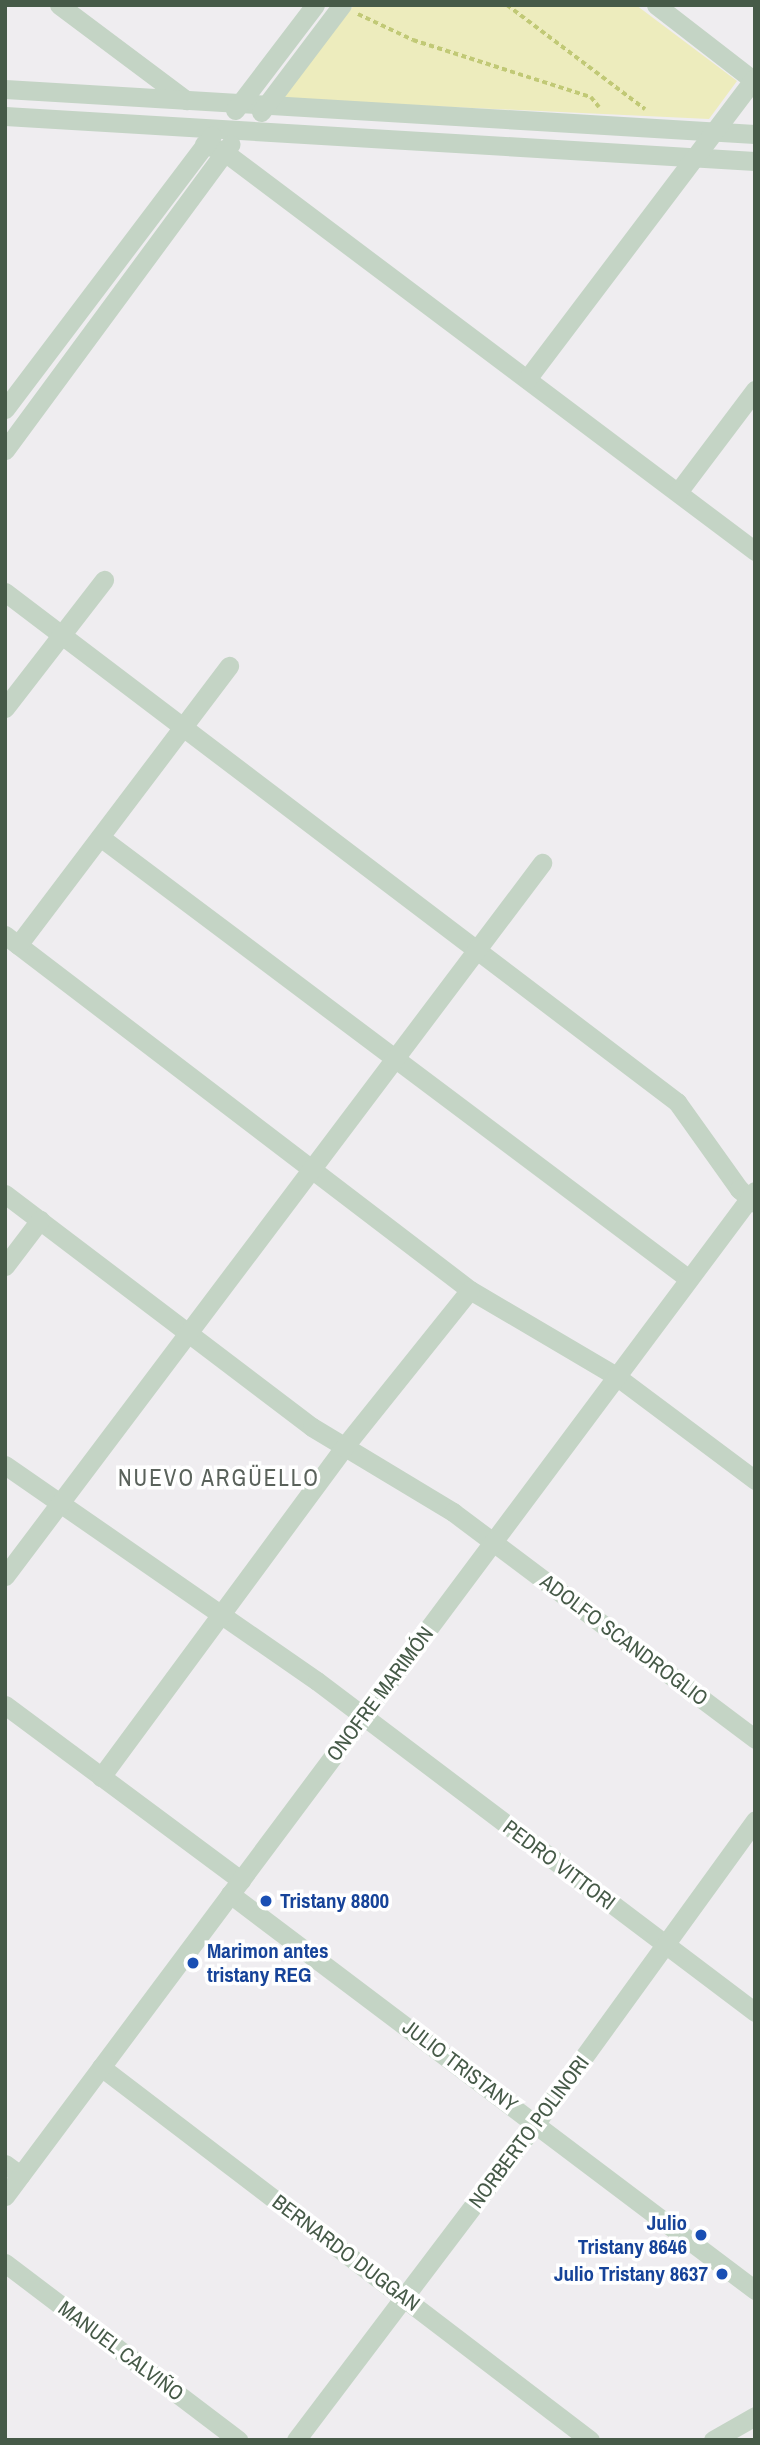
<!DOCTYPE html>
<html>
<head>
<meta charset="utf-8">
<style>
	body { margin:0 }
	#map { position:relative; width:760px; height:2445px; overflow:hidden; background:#efedf0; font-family:"Archivo Narrow",sans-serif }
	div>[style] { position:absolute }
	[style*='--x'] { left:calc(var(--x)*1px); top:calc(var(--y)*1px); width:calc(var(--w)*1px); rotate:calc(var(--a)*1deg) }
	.green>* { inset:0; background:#edecbd }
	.path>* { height:3.5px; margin-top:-1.75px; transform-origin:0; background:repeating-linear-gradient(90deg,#c1c976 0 5px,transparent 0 8.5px) }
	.street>* { height:19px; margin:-9.5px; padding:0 9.5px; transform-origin:9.5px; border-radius:9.5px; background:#c4d4c5 }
	.dots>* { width:19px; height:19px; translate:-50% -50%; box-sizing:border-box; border:4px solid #fff; border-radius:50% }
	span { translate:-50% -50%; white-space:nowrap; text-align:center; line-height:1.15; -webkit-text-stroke:7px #fff; paint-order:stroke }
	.street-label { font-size:21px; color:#465a48 }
	.transit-label { font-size:21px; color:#164399; font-weight:700 }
	.left { translate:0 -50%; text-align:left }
	.right { translate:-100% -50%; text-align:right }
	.neighbourhood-label { font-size:23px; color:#5a625b; letter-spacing:2px }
	.frame { position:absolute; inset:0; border:7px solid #465a48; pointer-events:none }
</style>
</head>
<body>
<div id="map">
	<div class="green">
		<div style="clip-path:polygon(354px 5px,636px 5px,737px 81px,709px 119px,281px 99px)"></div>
	</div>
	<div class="path">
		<div style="--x:507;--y:5;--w:173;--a:37"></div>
		<div style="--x:358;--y:14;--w:61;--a:25.3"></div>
		<div style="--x:413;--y:40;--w:187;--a:17.8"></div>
		<div style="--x:591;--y:97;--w:13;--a:51"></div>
	</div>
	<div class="street">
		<div style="--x:59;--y:5;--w:159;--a:36.8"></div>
		<div style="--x:656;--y:5;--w:123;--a:37.7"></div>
		<div style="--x:5;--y:89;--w:751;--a:3.43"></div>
		<div style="--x:235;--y:110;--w:132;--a:-52.7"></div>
		<div style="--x:261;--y:112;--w:134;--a:-52.9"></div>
		<div style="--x:5;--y:116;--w:751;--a:3.43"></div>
		<div style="--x:204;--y:144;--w:20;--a:20"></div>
		<div style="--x:223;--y:151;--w:666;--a:36.94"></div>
		<div style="--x:527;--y:379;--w:378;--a:-52.9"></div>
		<div style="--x:5;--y:409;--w:343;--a:-52.9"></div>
		<div style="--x:5;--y:450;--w:380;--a:-53.6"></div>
		<div style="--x:678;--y:492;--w:128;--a:-53"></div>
		<div style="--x:5;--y:592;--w:844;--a:37.2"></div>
		<div style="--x:677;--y:1102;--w:107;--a:54.5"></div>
		<div style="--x:739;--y:1189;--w:21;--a:41"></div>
		<div style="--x:5;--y:708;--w:162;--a:-52.3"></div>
		<div style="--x:100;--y:837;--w:736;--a:36.89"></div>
		<div style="--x:5;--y:935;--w:585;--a:37.36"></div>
		<div style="--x:470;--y:1290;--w:169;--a:30.5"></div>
		<div style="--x:616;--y:1376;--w:174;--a:36.8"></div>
		<div style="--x:18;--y:945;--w:350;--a:-52.9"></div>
		<div style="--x:5;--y:1194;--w:385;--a:37.2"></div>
		<div style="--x:312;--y:1427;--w:165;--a:31.1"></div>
		<div style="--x:453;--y:1512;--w:378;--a:36.9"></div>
		<div style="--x:5;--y:1266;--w:58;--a:-52.7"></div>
		<div style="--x:5;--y:1465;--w:379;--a:34.7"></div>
		<div style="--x:317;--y:1681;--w:549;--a:37.08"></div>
		<div style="--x:5;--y:1576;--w:893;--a:-53.01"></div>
		<div style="--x:5;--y:1705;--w:294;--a:36.6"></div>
		<div style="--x:101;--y:1777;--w:410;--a:-53.6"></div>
		<div style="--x:344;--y:1447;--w:201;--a:-51.3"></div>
		<div style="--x:230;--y:1894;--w:658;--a:37.03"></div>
		<div style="--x:101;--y:2067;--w:615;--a:37.34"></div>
		<div style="--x:5;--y:2164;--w:19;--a:36"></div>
		<div style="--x:5;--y:2196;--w:1254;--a:-53.27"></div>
		<div style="--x:5;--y:2263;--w:293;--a:37.2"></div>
		<div style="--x:296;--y:2440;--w:398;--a:-52.9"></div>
		<div style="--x:536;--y:2123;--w:374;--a:-54.1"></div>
		<div style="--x:713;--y:2440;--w:48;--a:-29.7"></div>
	</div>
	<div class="dots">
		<div style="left:266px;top:1901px;background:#1a4fb4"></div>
		<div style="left:193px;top:1963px;background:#1a4fb4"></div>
		<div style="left:701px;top:2235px;background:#1a4fb4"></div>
		<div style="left:722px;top:2274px;background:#1a4fb4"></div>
	</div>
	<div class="street-label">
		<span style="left:624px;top:1640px;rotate:37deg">ADOLFO SCANDROGLIO</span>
		<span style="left:380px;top:1694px;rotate:-53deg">ONOFRE MARIMÓN</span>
		<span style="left:559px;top:1865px;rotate:37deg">PEDRO VITTORI</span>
		<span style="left:460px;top:2066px;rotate:37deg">JULIO TRISTANY</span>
		<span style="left:529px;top:2132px;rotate:-53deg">NORBERTO POLINORI</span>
		<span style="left:346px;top:2253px;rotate:37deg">BERNARDO DUGGAN</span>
		<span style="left:121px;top:2351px;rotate:37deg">MANUEL CALVIÑO</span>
	</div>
	<div class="transit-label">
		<span class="left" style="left:280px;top:1901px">Tristany 8800</span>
		<span class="left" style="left:207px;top:1963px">Marimon antes<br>tristany REG</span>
		<span class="right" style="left:687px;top:2235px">Julio<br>Tristany 8646</span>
		<span class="right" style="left:708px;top:2274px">Julio Tristany 8637</span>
	</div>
	<div class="neighbourhood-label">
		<span style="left:219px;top:1478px">NUEVO ARGÜELLO</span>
	</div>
	<div class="frame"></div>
</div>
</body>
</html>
